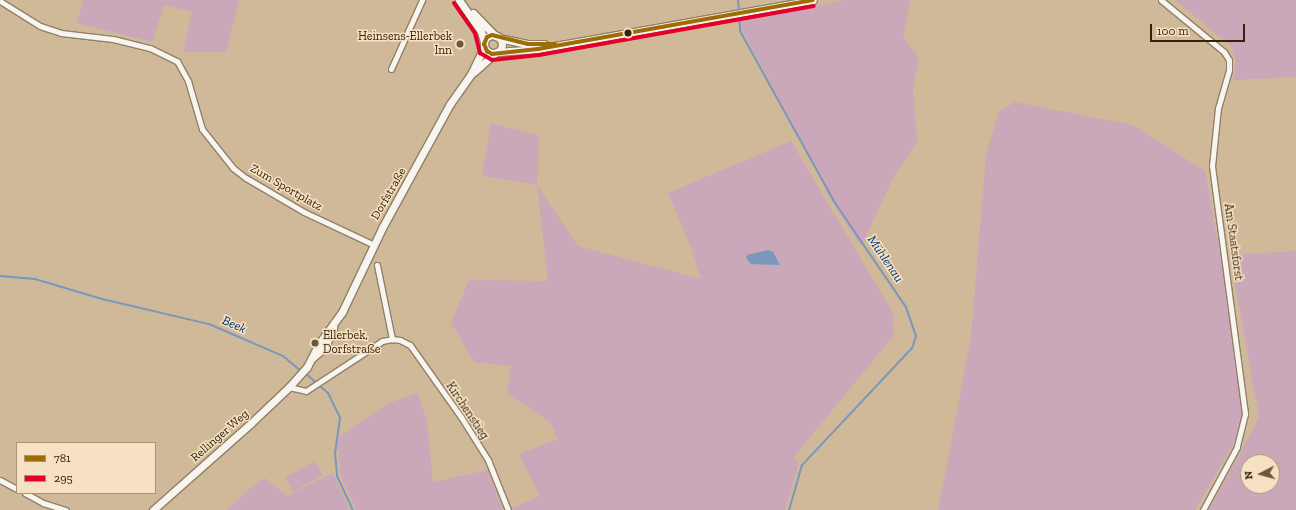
<!DOCTYPE html>
<html>
<head>
<meta charset="utf-8">
<style>
	body { margin:0 }
	#map { position:relative; width:1296px; height:510px; overflow:hidden; background:#cfb998; font-family:"Zilla Slab",serif }
	div>[style] { position:absolute }
	[style*='--x'] { left:calc(var(--x)*1px); top:calc(var(--y)*1px); width:calc(var(--w)*1px); rotate:calc(var(--a)*1deg) }
	.green>* { inset:0; background:#caa8ba }
	.water>* { inset:0; background:#7a97bc }
	.stream>* { height:2px; margin:-1px; padding:0 1px; transform-origin:1px; border-radius:1px; background:#7a97bc }
	.roads { filter:drop-shadow(1px 0 #908065) drop-shadow(-1px 0 #908065) drop-shadow(0 1px #908065) drop-shadow(0 -1px #908065) }
	.street>* { height:5px; margin:-2.5px; padding:0 2.5px; transform-origin:2.5px; border-radius:2.5px; background:#f8f4f0 }
	.secondary>* { height:7px; margin:-3.5px; padding:0 3.5px; transform-origin:3.5px; border-radius:3.5px; background:#f8f4f0 }
	.secondary>.ring { margin:-3.5px; padding:0; box-sizing:content-box; background:none; border:7px solid #f8f4f0; border-radius:50% }
	.bus-1>* { height:4px; margin:-2px; padding:0 2px; transform-origin:2px; border-radius:2px; background:#9f6b04 }
	.bus-2>* { height:4px; margin:-2px; padding:0 2px; transform-origin:2px; border-radius:2px; background:#e4002b }
	.dots>* { width:11px; height:11px; translate:-50% -50%; box-sizing:border-box; border:2px solid #f6e1c4; border-radius:50% }
	span { translate:-50% -50%; white-space:nowrap; text-align:center; line-height:1.15; -webkit-text-stroke:3px #f6e1c4; paint-order:stroke }
	.poi-label { font-size:12px; color:#33230a }
	.right { translate:-100% -50%; text-align:right }
	.left { translate:0 -50%; text-align:left }
	.street-label { font-size:12px; color:#33230a }
	.water-label { font-size:13px; color:#003471; font-style:italic }
	.legend { position:absolute; left:16px; top:442px; width:140px; height:52px; box-sizing:border-box; background:#f6e1c4; border:1px solid #a8957a; margin:0; padding:5px 7px; list-style:none; font-size:12px; color:#33230a }
	.legend li { display:flex; align-items:center; gap:8px; height:20px }
	.legend b { width:20px; border:1px solid #a8957a }
	.north { position:absolute; left:1240px; top:454px; width:40px; height:40px; box-sizing:border-box; background:#f6e1c4; border:1px solid #a8957a; border-radius:50%; rotate:264deg; font-size:11px; font-weight:700; line-height:16px; text-align:center; color:#33230a }
	.north::after { content:''; display:block; margin:auto; width:14px; height:18px; background:#6a583c; clip-path:polygon(50% 0,100% 100%,50% 72%,0 100%) }
	.scale { position:absolute; left:1150px; top:24px; width:95px; height:18px; box-sizing:border-box; border:2px solid #33230a; border-top:0; padding-left:5px; font-size:12px; line-height:14px; white-space:nowrap; color:#33230a; -webkit-text-stroke:3px #f6e1c4; paint-order:stroke }
</style>
</head>
<body>
<div id="map">
	<div class="green">
		<div style="clip-path:polygon(83px 0,239px 0,226px 52px,183px 52px,192px 12px,164px 5px,152px 42px,77px 23px)"></div>
		<div style="clip-path:polygon(845px 0,910px 0,903px 37px,919px 58px,913px 88px,917px 142px,893px 178px,861px 247px,824px 189px,828px 189px,737px 21px)"></div>
		<div style="clip-path:polygon(1175px 0,1296px 0,1296px 77px,1233px 80px,1236px 62px,1232px 47px)"></div>
		<div style="clip-path:polygon(1015px 102px,1133px 125px,1205px 171px,1226px 285px,1243px 414px,1233px 445px,1195px 510px,938px 510px,971px 338px,986px 154px,999px 112px)"></div>
		<div style="clip-path:polygon(491px 123px,539px 136px,537px 185px,578px 246px,701px 279px,691px 247px,668px 193px,791px 141px,893px 313px,894px 335px,793px 458px,799px 463px,785px 510px,513px 510px,512px 508px,540px 496px,519px 454px,558px 439px,549px 421px,507px 393px,511px 366px,474px 362px,451px 323px,469px 280px,548px 281px,537px 185px,482px 176px)"></div>
		<div style="clip-path:polygon(evenodd,1296px 251px,1296px 510px,1209px 510px,1259px 418px,1230px 255px,1296px 251px,1248px 462px,1272px 462px,1272px 486px,1248px 486px,1248px 462px)"></div>
		<div style="clip-path:polygon(418px 393px,427px 422px,433px 482px,488px 470px,503px 510px,356px 510px,341px 477px,337px 438px,389px 403px)"></div>
		<div style="clip-path:polygon(315px 461px,323px 475px,293px 492px,285px 478px)"></div>
		<div style="clip-path:polygon(333px 473px,350px 510px,227px 510px,248px 490px,265px 478px,287px 496px)"></div>
	</div>
	<div class="water">
		<div style="clip-path:polygon(768px 250px,773px 252px,780px 265px,751px 264px,746px 258px,747px 255px)"></div>
	</div>
	<div class="stream">
		<div style="--x:738;--y:0;--w:11;--a:85"></div>
		<div style="--x:739;--y:15;--w:16;--a:86"></div>
		<div style="--x:740;--y:31;--w:196;--a:61.1"></div>
		<div style="--x:835;--y:203;--w:126;--a:55.7"></div>
		<div style="--x:906;--y:307;--w:31;--a:71"></div>
		<div style="--x:916;--y:336;--w:13;--a:108"></div>
		<div style="--x:912;--y:348;--w:161;--a:133.2"></div>
		<div style="--x:802;--y:465;--w:47;--a:106.1"></div>
		<div style="--x:0;--y:276;--w:35;--a:5"></div>
		<div style="--x:35;--y:279;--w:70;--a:16.6"></div>
		<div style="--x:102;--y:299;--w:110;--a:13.2"></div>
		<div style="--x:209;--y:324;--w:81;--a:23.4"></div>
		<div style="--x:283;--y:356;--w:23;--a:40"></div>
		<div style="--x:305;--y:373;--w:30;--a:41"></div>
		<div style="--x:328;--y:393;--w:28;--a:64"></div>
		<div style="--x:340;--y:418;--w:34;--a:98"></div>
		<div style="--x:335;--y:452;--w:24;--a:85"></div>
		<div style="--x:337;--y:476;--w:38;--a:65"></div>
	</div>
	<div class="roads">
		<div class="street">
			<div style="--x:1161;--y:0;--w:82;--a:39.5"></div>
			<div style="--x:1224;--y:52;--w:9;--a:58"></div>
			<div style="--x:1229;--y:60;--w:10;--a:90"></div>
			<div style="--x:1229;--y:70;--w:40;--a:106"></div>
			<div style="--x:1218;--y:108;--w:58;--a:95.9"></div>
			<div style="--x:1212;--y:166;--w:250;--a:82.4"></div>
			<div style="--x:1245;--y:414;--w:34;--a:104"></div>
			<div style="--x:1237;--y:447;--w:72;--a:118.4"></div>
			<div style="--x:0;--y:1;--w:47;--a:32"></div>
			<div style="--x:40;--y:26;--w:22;--a:18"></div>
			<div style="--x:61;--y:33;--w:52;--a:6.6"></div>
			<div style="--x:113;--y:39;--w:38;--a:14"></div>
			<div style="--x:150;--y:48;--w:30;--a:26"></div>
			<div style="--x:177;--y:61;--w:23;--a:61"></div>
			<div style="--x:188;--y:81;--w:50;--a:73.7"></div>
			<div style="--x:202;--y:129;--w:50;--a:51.5"></div>
			<div style="--x:233;--y:168;--w:16;--a:38"></div>
			<div style="--x:246;--y:178;--w:67;--a:30.4"></div>
			<div style="--x:304;--y:212;--w:77;--a:25.2"></div>
			<div style="--x:391;--y:69;--w:76;--a:-65.8"></div>
			<div style="--x:377;--y:265;--w:76;--a:78.5"></div>
			<div style="--x:392;--y:339;--w:8;--a:7"></div>
			<div style="--x:400;--y:340;--w:11;--a:27"></div>
			<div style="--x:410;--y:345;--w:88;--a:54.7"></div>
			<div style="--x:461;--y:417;--w:51;--a:57.9"></div>
			<div style="--x:488;--y:460;--w:54;--a:68.2"></div>
			<div style="--x:289;--y:387;--w:17;--a:13"></div>
			<div style="--x:306;--y:391;--w:91;--a:-33.3"></div>
			<div style="--x:382;--y:341;--w:10;--a:-11"></div>
			<div style="--x:0;--y:480;--w:19;--a:28"></div>
			<div style="--x:25;--y:493;--w:21;--a:29"></div>
			<div style="--x:43;--y:503;--w:24;--a:17"></div>
		</div>
		<div class="secondary">
			<div style="--x:459;--y:0;--w:38;--a:55"></div>
			<div style="--x:481;--y:31;--w:11;--a:75"></div>
			<div style="--x:473;--y:13;--w:32;--a:46"></div>
			<div class="ring" style="left:484px;top:35px;width:11px;height:11px"></div>
			<div style="--x:499;--y:38;--w:30;--a:12"></div>
			<div style="--x:528;--y:44;--w:16;--a:0"></div>
			<div style="--x:497;--y:52;--w:41;--a:-4.2"></div>
			<div style="--x:538;--y:49;--w:279;--a:-10.1"></div>
			<div style="--x:474;--y:72;--w:28;--a:-42"></div>
			<div style="--x:312;--y:358;--w:17;--a:-40"></div>
			<div style="--x:325;--y:347;--w:21;--a:-67"></div>
			<div style="--x:153;--y:510;--w:131;--a:-41.6"></div>
			<div style="--x:251;--y:423;--w:52;--a:-43.5"></div>
			<div style="--x:289;--y:387;--w:27;--a:-48"></div>
			<div style="--x:307;--y:367;--w:25;--a:-63"></div>
			<div style="--x:318;--y:345;--w:41;--a:-54"></div>
			<div style="--x:342;--y:312;--w:93;--a:-64.5"></div>
			<div style="--x:382;--y:228;--w:141;--a:-61.3"></div>
			<div style="--x:450;--y:104;--w:37;--a:-55"></div>
			<div style="--x:471;--y:74;--w:30;--a:-64"></div>
		</div>
	</div>
	<div class="bus-1">
		<div style="--x:555;--y:44;--w:27;--a:180"></div>
		<div style="--x:528;--y:44;--w:37;--a:-166"></div>
		<div style="--x:492;--y:35;--w:5;--a:158"></div>
		<div style="--x:487;--y:37;--w:8;--a:113"></div>
		<div style="--x:484;--y:44;--w:8;--a:67"></div>
		<div style="--x:487;--y:51;--w:6;--a:31"></div>
		<div style="--x:492;--y:54;--w:46;--a:-6.2"></div>
		<div style="--x:538;--y:49;--w:279;--a:-10.1"></div>
	</div>
	<div class="bus-2">
		<div style="--x:454;--y:3;--w:37;--a:55"></div>
		<div style="--x:475;--y:33;--w:21;--a:76"></div>
		<div style="--x:480;--y:53;--w:14;--a:30"></div>
		<div style="--x:492;--y:60;--w:47;--a:-6.1"></div>
		<div style="--x:539;--y:55;--w:279;--a:-10.1"></div>
	</div>
	<div class="dots">
		<div style="left:628px;top:33px;background:#33230a"></div>
		<div style="left:460px;top:44px;background:#6a583c"></div>
		<div style="left:315px;top:343px;background:#6a583c"></div>
	</div>
	<div class="poi-label">
		<span class="right" style="left:452px;top:44px">Heinsens-Ellerbek<br>Inn</span>
		<span class="left" style="left:323px;top:343px">Ellerbek,<br>Dorfstraße</span>
	</div>
	<div class="street-label">
		<span style="left:286px;top:188px;rotate:30deg">Zum Sportplatz</span>
		<span style="left:389px;top:194px;rotate:-60deg">Dorfstraße</span>
		<span style="left:1233px;top:242px;rotate:82deg">Am Staatsforst</span>
		<span style="left:467px;top:411px;rotate:56deg">Kirchenstieg</span>
		<span style="left:220px;top:436px;rotate:-41deg">Rellinger Weg</span>
	</div>
	<div class="water-label">
		<span style="left:885px;top:259px;rotate:56deg">Mühlenau</span>
		<span style="left:234px;top:325px;rotate:24deg">Beek</span>
	</div>
	<ul class="legend">
	<li><b style="height:5px;background:#9f6b04"></b>781</li>
	<li><b style="height:5px;background:#e4002b"></b>295</li>
	</ul>
	<div class="north">N</div>
	<div class="scale">100 m</div>
</div>
</body>
</html>
